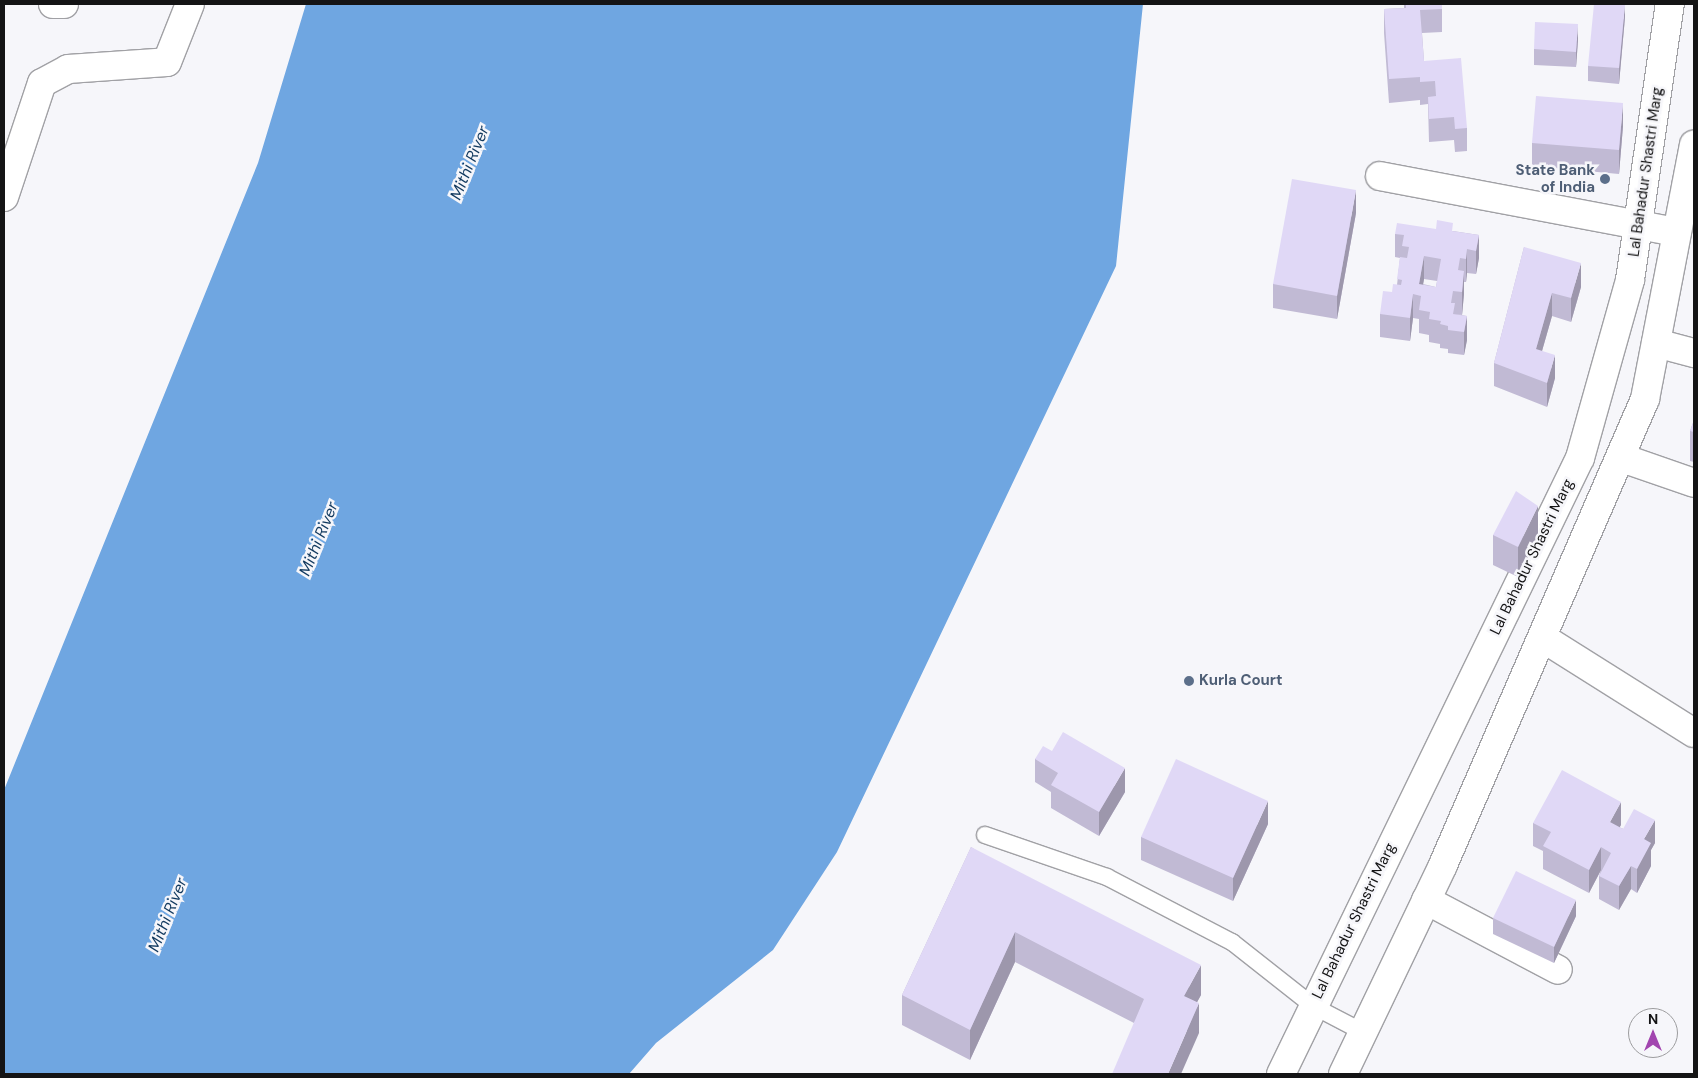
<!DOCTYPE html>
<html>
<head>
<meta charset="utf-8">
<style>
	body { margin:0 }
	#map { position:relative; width:1698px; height:1078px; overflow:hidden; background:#f6f6fa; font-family:"DM Sans",sans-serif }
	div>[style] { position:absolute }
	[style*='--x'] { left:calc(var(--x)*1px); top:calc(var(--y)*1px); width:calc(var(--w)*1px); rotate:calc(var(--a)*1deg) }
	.water>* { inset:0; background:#6fa6e1 }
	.roads { filter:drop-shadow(1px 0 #a1a1a5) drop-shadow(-1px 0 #a1a1a5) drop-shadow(0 1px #a1a1a5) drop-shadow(0 -1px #a1a1a5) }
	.lane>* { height:16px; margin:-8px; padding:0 8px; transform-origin:8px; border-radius:8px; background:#fff }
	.street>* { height:28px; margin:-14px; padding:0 14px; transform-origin:14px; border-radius:14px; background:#fff }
	.primary>* { height:28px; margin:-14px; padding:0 14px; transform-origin:14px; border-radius:14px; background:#fff }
	.wall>* { inset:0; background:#c1bad4 }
	.shaded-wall>* { inset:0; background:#9d97ac }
	.building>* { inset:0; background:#e0d8f6 }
	.dots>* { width:14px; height:14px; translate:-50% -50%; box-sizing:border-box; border:2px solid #f6f6fa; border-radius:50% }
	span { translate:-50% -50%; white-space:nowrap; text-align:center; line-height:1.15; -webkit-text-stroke:5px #f6f6fa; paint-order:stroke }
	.service-label { font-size:15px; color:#4e5e75; font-weight:700 }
	.right { translate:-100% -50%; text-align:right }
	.left { translate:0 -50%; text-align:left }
	.street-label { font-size:15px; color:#141415 }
	.water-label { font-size:16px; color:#10385e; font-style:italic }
	.frame { position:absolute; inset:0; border:5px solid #141415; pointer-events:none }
	.north { position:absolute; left:1628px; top:1008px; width:50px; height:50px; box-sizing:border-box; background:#f6f6fa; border:1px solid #9c9c9e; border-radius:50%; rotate:0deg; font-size:14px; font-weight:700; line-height:20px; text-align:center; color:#141415 }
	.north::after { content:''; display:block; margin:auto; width:18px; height:22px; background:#a245af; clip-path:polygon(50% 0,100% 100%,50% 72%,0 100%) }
</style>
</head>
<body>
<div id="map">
	<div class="water">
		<div style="clip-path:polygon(306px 4px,1143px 4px,1116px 266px,837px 852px,773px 950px,656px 1043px,629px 1074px,4px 1074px,4px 790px,258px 163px)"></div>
	</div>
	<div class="roads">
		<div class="lane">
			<div style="--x:985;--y:835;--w:129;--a:19"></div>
			<div style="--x:1107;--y:877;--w:141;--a:27.5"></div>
			<div style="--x:1232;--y:942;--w:103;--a:38.3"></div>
			<div style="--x:1313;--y:1006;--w:56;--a:27.5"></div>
		</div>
		<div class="street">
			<div style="--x:53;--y:4;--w:11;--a:0"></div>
			<div style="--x:1380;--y:176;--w:302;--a:10.7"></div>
			<div style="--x:4;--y:197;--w:120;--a:-71.6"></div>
			<div style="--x:42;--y:83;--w:30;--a:-28"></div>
			<div style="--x:68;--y:69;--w:99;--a:-4"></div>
			<div style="--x:167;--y:62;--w:62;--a:-68.4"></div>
			<div style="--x:1656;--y:343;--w:39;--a:15"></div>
			<div style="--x:1622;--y:458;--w:76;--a:19.1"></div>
			<div style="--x:1543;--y:638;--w:178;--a:32.2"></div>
			<div style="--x:1426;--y:900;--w:149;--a:27.9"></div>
		</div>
		<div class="primary">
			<div style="--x:1281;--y:1074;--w:685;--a:-64.11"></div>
			<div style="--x:1580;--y:458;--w:185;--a:-74.3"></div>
			<div style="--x:1630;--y:280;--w:279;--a:-81.8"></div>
			<div style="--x:1343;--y:1074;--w:232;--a:-64.4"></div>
			<div style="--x:1443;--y:865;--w:508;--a:-66.56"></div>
			<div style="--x:1645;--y:399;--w:259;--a:-79.1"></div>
		</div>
	</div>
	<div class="wall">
		<div style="clip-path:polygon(1404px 4px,1442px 4px,1442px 32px,1422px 33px,1424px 61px,1467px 128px,1467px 151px,1455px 152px,1454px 140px,1429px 142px,1428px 104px,1420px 105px,1420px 100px,1389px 103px,1384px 33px,1384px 9px,1404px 8px)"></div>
		<div style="clip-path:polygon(1625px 17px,1619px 84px,1588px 81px,1588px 66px)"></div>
		<div style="clip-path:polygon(1578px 40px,1576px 67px,1534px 65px,1534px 49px)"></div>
		<div style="clip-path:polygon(1623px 126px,1619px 174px,1532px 166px,1532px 143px)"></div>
		<div style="clip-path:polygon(1356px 213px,1337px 319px,1273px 308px,1273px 284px)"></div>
		<div style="clip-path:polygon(evenodd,1453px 231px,1479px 235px,1479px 258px,1476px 274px,1467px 273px,1466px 282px,1464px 282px,1464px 294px,1462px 315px,1455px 314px,1467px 316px,1467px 340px,1464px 355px,1448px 353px,1448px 349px,1440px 348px,1440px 344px,1429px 342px,1429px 335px,1419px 333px,1419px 319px,1413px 318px,1410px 341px,1380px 337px,1380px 314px,1397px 285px,1400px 258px,1395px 257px,1395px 234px,1453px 231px,1424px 279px,1437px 281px,1436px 287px,1423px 284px,1424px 279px)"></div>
		<div style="clip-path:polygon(1524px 247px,1581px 287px,1571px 322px,1552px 316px,1542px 351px,1555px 378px,1547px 407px,1494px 386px,1494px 363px)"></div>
		<div style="clip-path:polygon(1694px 420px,1694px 462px,1690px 461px,1690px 431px)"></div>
		<div style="clip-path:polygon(1493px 535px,1538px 536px,1518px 577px,1493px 565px)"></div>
		<div style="clip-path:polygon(1052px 751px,1125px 792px,1099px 836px,1051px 808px,1051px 792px,1035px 782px,1035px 759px)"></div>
		<div style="clip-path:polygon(1533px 823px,1621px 825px,1619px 827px,1655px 843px,1651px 850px,1651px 866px,1637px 893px,1631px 889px,1619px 910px,1599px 899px,1599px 876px,1601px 870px,1589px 893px,1543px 869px,1543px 851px,1533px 846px)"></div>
		<div style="clip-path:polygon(1268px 824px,1233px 901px,1141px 860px,1141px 837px)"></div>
		<div style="clip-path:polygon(971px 847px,1201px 995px,1197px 1002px,1199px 1033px,1134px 1023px,1015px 962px,970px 1060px,902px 1025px,902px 995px)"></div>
		<div style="clip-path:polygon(1576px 916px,1554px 963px,1493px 934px,1493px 918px)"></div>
	</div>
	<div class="shaded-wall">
		<div style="clip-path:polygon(1625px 4px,1625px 17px,1619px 84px,1619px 68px)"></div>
		<div style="clip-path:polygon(1578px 24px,1578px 40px,1576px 67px,1576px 52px)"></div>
		<div style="clip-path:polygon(1623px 103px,1623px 126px,1619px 174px,1619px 150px)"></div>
		<div style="clip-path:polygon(1356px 190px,1356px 213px,1337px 319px,1337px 296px)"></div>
		<div style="clip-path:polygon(1479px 235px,1479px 258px,1476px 274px,1476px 251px)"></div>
		<div style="clip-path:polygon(1467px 249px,1467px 273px,1466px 282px,1466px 259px)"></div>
		<div style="clip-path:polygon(1424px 256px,1424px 279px,1421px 297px,1419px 284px)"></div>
		<div style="clip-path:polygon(1581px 263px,1581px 287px,1571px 322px,1571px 298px)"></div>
		<div style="clip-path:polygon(1464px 271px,1464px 294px,1462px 315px,1462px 292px)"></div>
		<div style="clip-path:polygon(1552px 293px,1552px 316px,1536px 372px,1536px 349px)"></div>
		<div style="clip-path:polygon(1413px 294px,1413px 318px,1410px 341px,1410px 318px)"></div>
		<div style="clip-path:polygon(1467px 316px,1467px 340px,1464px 355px,1464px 332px)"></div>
		<div style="clip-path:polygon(1555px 355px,1555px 378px,1547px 407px,1547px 383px)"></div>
		<div style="clip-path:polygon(1538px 506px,1538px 536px,1518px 577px,1518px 547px)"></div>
		<div style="clip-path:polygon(1125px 768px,1125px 792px,1099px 836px,1099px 812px)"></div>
		<div style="clip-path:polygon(1268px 801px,1268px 824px,1233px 901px,1233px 878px)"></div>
		<div style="clip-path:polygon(1621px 802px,1621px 825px,1610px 845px,1610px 822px)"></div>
		<div style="clip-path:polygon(1655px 820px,1655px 843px,1651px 850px,1651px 866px,1637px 893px,1637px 869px,1644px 839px)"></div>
		<div style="clip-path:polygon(1601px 847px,1601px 870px,1589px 893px,1589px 870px)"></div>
		<div style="clip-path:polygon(1631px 866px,1631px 889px,1619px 910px,1619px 886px)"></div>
		<div style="clip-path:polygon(1576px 900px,1576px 916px,1554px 963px,1554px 947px)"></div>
		<div style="clip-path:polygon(1015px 932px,1015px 962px,970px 1060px,970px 1030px)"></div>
		<div style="clip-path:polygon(1201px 965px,1201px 995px,1184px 1026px,1184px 996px)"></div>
		<div style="clip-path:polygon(1199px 1003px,1199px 1033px,1181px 1074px,1168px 1074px)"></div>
	</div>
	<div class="building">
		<div style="clip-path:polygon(1406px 4px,1442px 4px,1442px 9px,1420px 10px,1424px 61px,1461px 58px,1467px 128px,1455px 129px,1454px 117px,1429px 119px,1428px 97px,1436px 96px,1435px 81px,1420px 82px,1420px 77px,1389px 79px,1384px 9px,1406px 8px)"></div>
		<div style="clip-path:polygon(1594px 4px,1625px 4px,1619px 68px,1588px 66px)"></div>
		<div style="clip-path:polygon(1535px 22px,1578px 24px,1576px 52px,1534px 49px)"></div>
		<div style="clip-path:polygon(1536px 96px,1623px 103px,1619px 150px,1532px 143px)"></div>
		<div style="clip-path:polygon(1292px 179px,1356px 190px,1337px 296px,1273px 284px)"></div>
		<div style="clip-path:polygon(evenodd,1437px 220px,1453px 223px,1452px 231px,1479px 235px,1476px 251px,1467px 249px,1466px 259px,1460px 258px,1458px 270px,1464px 271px,1462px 292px,1453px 291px,1451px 303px,1455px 303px,1453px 314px,1467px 316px,1464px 332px,1448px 330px,1448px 326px,1440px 324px,1441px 321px,1429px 319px,1430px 312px,1419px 310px,1421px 296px,1413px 294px,1410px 318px,1380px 314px,1383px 291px,1392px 292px,1393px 284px,1401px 285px,1402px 280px,1397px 279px,1400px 257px,1407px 258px,1409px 247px,1402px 246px,1404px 235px,1395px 234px,1397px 223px,1436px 229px,1437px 220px,1424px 256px,1441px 259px,1436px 287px,1419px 284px,1424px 256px)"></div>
		<div style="clip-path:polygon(1524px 247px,1581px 263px,1571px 298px,1552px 293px,1536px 349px,1555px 355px,1547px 383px,1494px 363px)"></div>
		<div style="clip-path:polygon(1694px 420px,1694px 432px,1690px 431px)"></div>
		<div style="clip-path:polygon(1516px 491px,1538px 506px,1518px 547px,1493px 535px)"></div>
		<div style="clip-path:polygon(1063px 732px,1125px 768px,1099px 812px,1051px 785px,1058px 773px,1035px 759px,1043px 746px,1052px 751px)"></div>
		<div style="clip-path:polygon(1176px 759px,1268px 801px,1233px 878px,1141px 837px)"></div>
		<div style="clip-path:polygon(1562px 770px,1621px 802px,1610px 822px,1623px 829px,1634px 809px,1655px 820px,1644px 839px,1651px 843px,1637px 869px,1631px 866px,1619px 886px,1599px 876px,1611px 853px,1601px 847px,1589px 870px,1543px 846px,1551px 832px,1533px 823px)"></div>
		<div style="clip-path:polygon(971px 847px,1201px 965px,1184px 996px,1199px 1003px,1168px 1074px,1112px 1074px,1144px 999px,1015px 932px,970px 1030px,902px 995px)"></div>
		<div style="clip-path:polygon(1516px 871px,1576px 900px,1554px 947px,1493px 918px)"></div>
	</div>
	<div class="dots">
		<div style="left:1605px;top:179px;background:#5c6f8a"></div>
		<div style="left:1189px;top:681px;background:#5c6f8a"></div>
	</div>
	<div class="service-label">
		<span class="right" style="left:1595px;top:179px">State Bank<br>of India</span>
		<span class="left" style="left:1199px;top:681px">Kurla Court</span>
	</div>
	<div class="street-label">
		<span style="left:1646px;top:172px;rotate:-82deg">Lal Bahadur Shastri Marg</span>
		<span style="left:1532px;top:557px;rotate:-64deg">Lal Bahadur Shastri Marg</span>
		<span style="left:1354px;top:921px;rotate:-64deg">Lal Bahadur Shastri Marg</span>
	</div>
	<div class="water-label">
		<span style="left:470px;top:163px;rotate:-68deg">Mithi River</span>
		<span style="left:319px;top:539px;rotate:-68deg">Mithi River</span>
		<span style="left:168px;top:915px;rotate:-68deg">Mithi River</span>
	</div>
	<div class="frame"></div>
	<div class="north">N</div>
</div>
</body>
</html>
